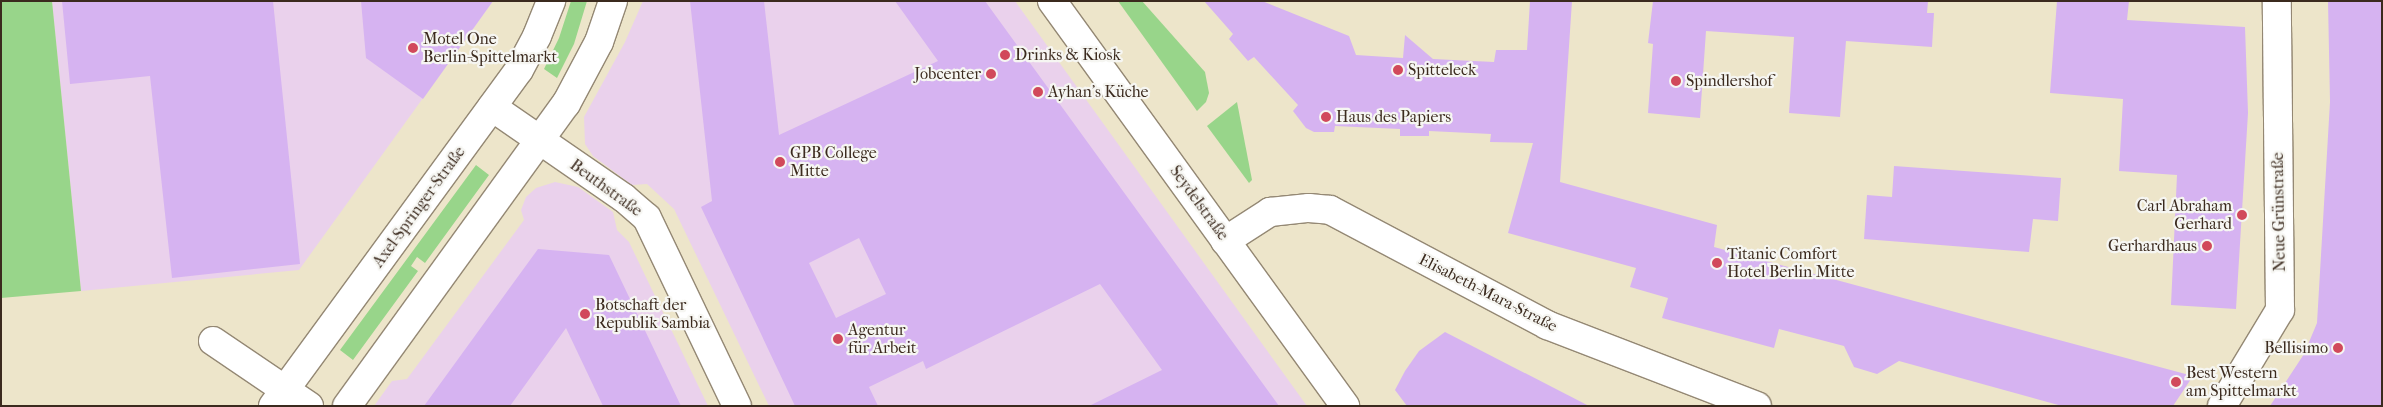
<!DOCTYPE html>
<html>
<head>
<meta charset="utf-8">
<style>
	body { margin:0 }
	#map { position:relative; width:2383px; height:407px; overflow:hidden; background:#ede5ca; font-family:"IM FELL French Canon",serif }
	div>[style] { position:absolute }
	[style*='--x'] { left:calc(var(--x)*1px); top:calc(var(--y)*1px); width:calc(var(--w)*1px); rotate:calc(var(--a)*1deg) }
	.built>* { inset:0; background:#ead1ec }
	.green>* { inset:0; background:#98d58a }
	.building>* { inset:0; background:#d6b3f1 }
	.roads { filter:drop-shadow(1px 0 #948874) drop-shadow(-1px 0 #948874) drop-shadow(0 1px #948874) drop-shadow(0 -1px #948874) }
	.minor>* { height:28px; margin:-14px; padding:0 14px; transform-origin:14px; border-radius:14px; background:#fff }
	.major>* { height:28px; margin:-14px; padding:0 14px; transform-origin:14px; border-radius:14px; background:#fff }
	.dots>* { width:14px; height:14px; translate:-50% -50%; box-sizing:border-box; border:2px solid #f6f6f2; border-radius:50% }
	span { translate:-50% -50%; white-space:nowrap; text-align:center; line-height:1.15; -webkit-text-stroke:4.5px #f6f6f2; paint-order:stroke }
	.poi-label { font-size:16px; color:#3b2a1e }
	.left { translate:0 -50%; text-align:left }
	.right { translate:-100% -50%; text-align:right }
	.street-label { font-size:16px; color:#3b2a1e }
	.frame { position:absolute; inset:0; border:2px solid #3b2a1e; pointer-events:none }
</style>
</head>
<body>
<div id="map">
	<div class="built">
		<div style="clip-path:polygon(52px 1px,493px 1px,299px 270px,81px 291px)"></div>
		<div style="clip-path:polygon(643px 1px,1015px 1px,1307px 406px,769px 406px,674px 209px,647px 184px,632px 185px,593px 156px,585px 144px,584px 117px,625px 42px)"></div>
		<div style="clip-path:polygon(555px 182px,578px 187px,613px 212px,617px 230px,629px 242px,708px 406px,374px 406px,392px 381px,407px 379px,460px 307px,524px 220px,521px 210px,526px 197px,536px 188px)"></div>
	</div>
	<div class="green">
		<div style="clip-path:polygon(1px 1px,52px 1px,81px 291px,1px 298px)"></div>
		<div style="clip-path:polygon(571px 1px,587px 1px,574px 44px,557px 78px,544px 69px,559px 38px)"></div>
		<div style="clip-path:polygon(1118px 1px,1142px 1px,1205px 72px,1209px 93px,1206px 102px,1197px 111px)"></div>
		<div style="clip-path:polygon(1237px 102px,1252px 180px,1249px 183px,1207px 126px)"></div>
		<div style="clip-path:polygon(476px 165px,489px 175px,425px 263px,417px 257px,411px 266px,418px 271px,353px 360px,340px 350px)"></div>
	</div>
	<div class="building">
		<div style="clip-path:polygon(62px 1px,273px 1px,300px 264px,172px 278px,150px 76px,70px 84px)"></div>
		<div style="clip-path:polygon(361px 1px,493px 1px,423px 99px,366px 58px)"></div>
		<div style="clip-path:polygon(evenodd,690px 1px,764px 1px,779px 135px,938px 61px,895px 1px,985px 1px,1279px 406px,1089px 406px,1162px 370px,1100px 284px,926px 369px,923px 361px,869px 387px,878px 406px,795px 406px,701px 207px,712px 201px,690px 1px,859px 238px,886px 294px,836px 318px,809px 263px,859px 238px)"></div>
		<div style="clip-path:polygon(1204px 1px,1262px 1px,1349px 36px,1356px 55px,1403px 58px,1405px 35px,1433px 59px,1494px 62px,1496px 50px,1527px 50px,1530px 1px,1572px 1px,1560px 182px,1717px 225px,1714px 247px,2193px 376px,2173px 406px,2062px 406px,1899px 361px,1877px 374px,1854px 367px,1844px 346px,1779px 329px,1774px 348px,1662px 318px,1668px 298px,1630px 287px,1636px 268px,1508px 233px,1533px 143px,1490px 142px,1491px 134px,1429px 131px,1429px 136px,1400px 136px,1400px 129px,1335px 126px,1334px 132px,1314px 132px,1306px 128px,1293px 111px,1298px 105px,1254px 57px,1248px 61px,1229px 39px,1233px 34px)"></div>
		<div style="clip-path:polygon(1653px 1px,1928px 1px,1927px 13px,1934px 13px,1932px 47px,1846px 41px,1840px 117px,1789px 113px,1794px 37px,1706px 31px,1700px 118px,1648px 113px,1653px 44px,1648px 43px)"></div>
		<div style="clip-path:polygon(2057px 1px,2129px 1px,2127px 20px,2245px 27px,2248px 113px,2236px 309px,2171px 305px,2177px 175px,2119px 171px,2123px 99px,2050px 93px)"></div>
		<div style="clip-path:polygon(2328px 1px,2382px 1px,2382px 406px,2270px 406px,2304px 354px,2317px 323px,2330px 102px)"></div>
		<div style="clip-path:polygon(1894px 166px,2061px 178px,2058px 221px,2033px 219px,2029px 252px,1864px 239px,1867px 195px,1892px 197px)"></div>
		<div style="clip-path:polygon(538px 249px,609px 255px,681px 406px,603px 406px,566px 328px,510px 406px,424px 406px)"></div>
		<div style="clip-path:polygon(1445px 332px,1589px 406px,1407px 406px,1395px 390px,1405px 371px,1419px 351px)"></div>
	</div>
	<div class="roads">
		<div class="minor">
			<div style="--x:1052;--y:1;--w:500;--a:54.1"></div>
			<div style="--x:492;--y:107;--w:160;--a:34.6"></div>
			<div style="--x:624;--y:198;--w:30;--a:41"></div>
			<div style="--x:647;--y:218;--w:208;--a:64.4"></div>
			<div style="--x:1225;--y:241;--w:54;--a:-32.8"></div>
			<div style="--x:1270;--y:212;--w:39;--a:-6"></div>
			<div style="--x:1309;--y:208;--w:21;--a:5"></div>
			<div style="--x:1330;--y:210;--w:246;--a:27.9"></div>
			<div style="--x:1547;--y:325;--w:225;--a:21.1"></div>
			<div style="--x:213;--y:341;--w:116;--a:34.1"></div>
			<div style="--x:2222;--y:406;--w:112;--a:-58.9"></div>
			<div style="--x:2280;--y:310;--w:309;--a:-90.6"></div>
		</div>
		<div class="major">
			<div style="--x:273;--y:406;--w:416;--a:-53.8"></div>
			<div style="--x:519;--y:70;--w:38;--a:-62"></div>
			<div style="--x:537;--y:36;--w:38;--a:-68"></div>
			<div style="--x:347;--y:406;--w:373;--a:-54.1"></div>
			<div style="--x:566;--y:104;--w:70;--a:-62"></div>
			<div style="--x:599;--y:42;--w:43;--a:-71.1"></div>
		</div>
	</div>
	<div class="dots">
		<div style="left:413px;top:48px;background:#d1495b"></div>
		<div style="left:1005px;top:55px;background:#d1495b"></div>
		<div style="left:1398px;top:70px;background:#d1495b"></div>
		<div style="left:991px;top:74px;background:#d1495b"></div>
		<div style="left:1676px;top:81px;background:#d1495b"></div>
		<div style="left:1038px;top:92px;background:#d1495b"></div>
		<div style="left:1326px;top:117px;background:#d1495b"></div>
		<div style="left:780px;top:162px;background:#d1495b"></div>
		<div style="left:2242px;top:215px;background:#d1495b"></div>
		<div style="left:2207px;top:246px;background:#d1495b"></div>
		<div style="left:1717px;top:263px;background:#d1495b"></div>
		<div style="left:585px;top:314px;background:#d1495b"></div>
		<div style="left:838px;top:339px;background:#d1495b"></div>
		<div style="left:2338px;top:348px;background:#d1495b"></div>
		<div style="left:2176px;top:382px;background:#d1495b"></div>
	</div>
	<div class="poi-label">
		<span class="left" style="left:423px;top:48px">Motel One<br>Berlin-Spittelmarkt</span>
		<span class="left" style="left:1015px;top:55px">Drinks &amp; Kiosk</span>
		<span class="left" style="left:1408px;top:70px">Spitteleck</span>
		<span class="right" style="left:981px;top:74px">Jobcenter</span>
		<span class="left" style="left:1686px;top:81px">Spindlershof</span>
		<span class="left" style="left:1048px;top:92px">Ayhan's Küche</span>
		<span class="left" style="left:1336px;top:117px">Haus des Papiers</span>
		<span class="left" style="left:790px;top:162px">GPB College<br>Mitte</span>
		<span class="right" style="left:2232px;top:215px">Carl Abraham<br>Gerhard</span>
		<span class="right" style="left:2197px;top:246px">Gerhardhaus</span>
		<span class="left" style="left:1727px;top:263px">Titanic Comfort<br>Hotel Berlin Mitte</span>
		<span class="left" style="left:595px;top:314px">Botschaft der<br>Republik Sambia</span>
		<span class="left" style="left:848px;top:339px">Agentur<br>für Arbeit</span>
		<span class="right" style="left:2328px;top:348px">Bellisimo</span>
		<span class="left" style="left:2186px;top:382px">Best Western<br>am Spittelmarkt</span>
	</div>
	<div class="street-label">
		<span style="left:606px;top:188px;rotate:36deg">Beuthstraße</span>
		<span style="left:1199px;top:203px;rotate:54deg">Seydelstraße</span>
		<span style="left:419px;top:207px;rotate:-54deg">Axel-Springer-Straße</span>
		<span style="left:2279px;top:212px;rotate:-91deg">Neue Grünstraße</span>
		<span style="left:1488px;top:293px;rotate:27deg">Elisabeth-Mara-Straße</span>
	</div>
	<div class="frame"></div>
</div>
</body>
</html>
